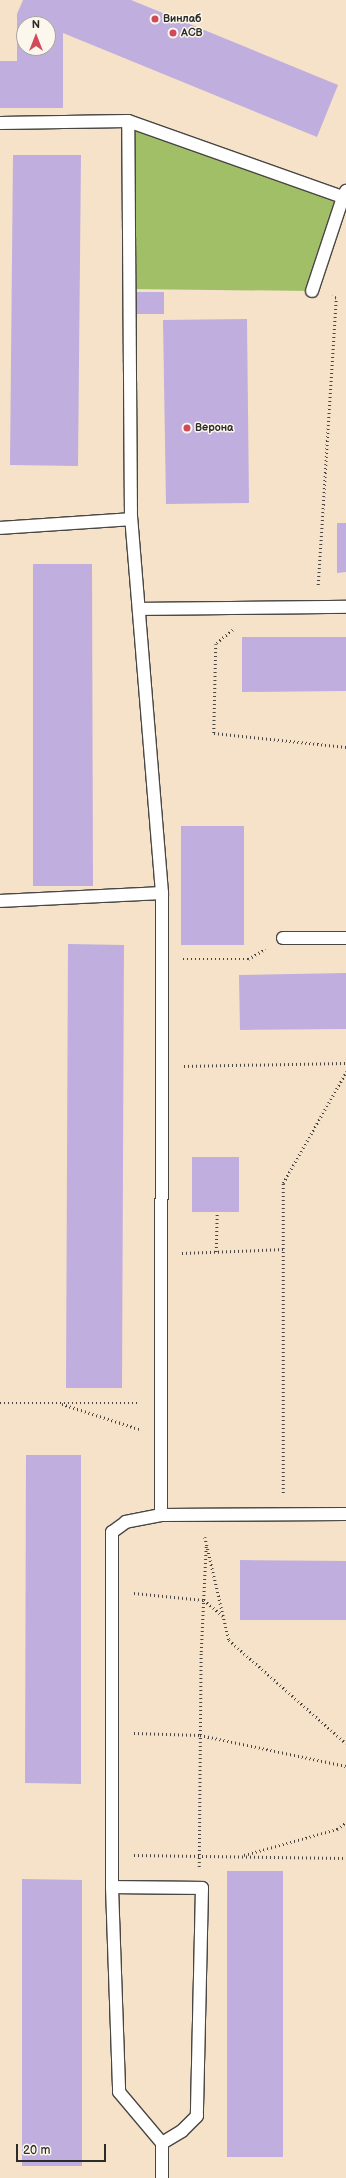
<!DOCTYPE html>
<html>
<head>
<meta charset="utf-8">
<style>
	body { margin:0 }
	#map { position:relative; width:346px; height:2178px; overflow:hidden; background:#f5e2c8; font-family:"Balsamiq Sans",sans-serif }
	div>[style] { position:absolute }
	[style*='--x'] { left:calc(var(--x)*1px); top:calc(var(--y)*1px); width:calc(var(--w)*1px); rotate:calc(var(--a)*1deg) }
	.green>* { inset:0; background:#a0bf67 }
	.building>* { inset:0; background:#bfaede }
	.path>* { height:2.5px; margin-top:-1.25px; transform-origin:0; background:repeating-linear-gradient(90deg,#494643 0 1px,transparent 0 4px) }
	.roads { filter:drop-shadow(1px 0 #494643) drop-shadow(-1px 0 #494643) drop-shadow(0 1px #494643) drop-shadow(0 -1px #494643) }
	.lane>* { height:12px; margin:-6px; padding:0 6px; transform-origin:6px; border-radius:6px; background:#fff }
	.dots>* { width:11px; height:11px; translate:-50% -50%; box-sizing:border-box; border:2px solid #fbf7ec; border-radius:50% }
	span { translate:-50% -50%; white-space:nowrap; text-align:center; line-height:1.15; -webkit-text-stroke:3px #fbf7ec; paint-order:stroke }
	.poi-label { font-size:11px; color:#2b2b2b; font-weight:700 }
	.left { translate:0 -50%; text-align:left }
	.north { position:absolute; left:16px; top:16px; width:40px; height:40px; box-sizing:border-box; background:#fbf7ec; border:1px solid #a8a59f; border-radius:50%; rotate:0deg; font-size:11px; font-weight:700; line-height:16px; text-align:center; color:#2b2b2b }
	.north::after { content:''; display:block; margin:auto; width:14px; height:18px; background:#d1495b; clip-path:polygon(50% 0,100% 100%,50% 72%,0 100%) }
	.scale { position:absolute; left:16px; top:2144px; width:90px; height:18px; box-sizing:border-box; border:2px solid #2b2b2b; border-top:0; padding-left:5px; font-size:12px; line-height:14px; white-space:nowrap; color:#2b2b2b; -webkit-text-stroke:3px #fbf7ec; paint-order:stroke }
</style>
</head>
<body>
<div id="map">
	<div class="green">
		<div style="clip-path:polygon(128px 121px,343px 197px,312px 291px,129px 289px)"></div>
	</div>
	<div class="building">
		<div style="clip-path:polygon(evenodd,23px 0,131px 0,338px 85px,317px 137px,63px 33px,63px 108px,0 108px,0 61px,17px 61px,17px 14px,23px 0,24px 24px,48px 24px,48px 48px,24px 48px,24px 24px)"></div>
		<div style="clip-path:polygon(13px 155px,81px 155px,78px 466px,10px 465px)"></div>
		<div style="clip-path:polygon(135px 292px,164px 292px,164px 314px,135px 314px)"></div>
		<div style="clip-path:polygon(247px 319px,249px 503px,166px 504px,163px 320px)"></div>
		<div style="clip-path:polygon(337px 523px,346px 523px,346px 572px,337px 573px)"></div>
		<div style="clip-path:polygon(33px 564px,92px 564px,93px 886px,33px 886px)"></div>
		<div style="clip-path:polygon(242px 637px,346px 637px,346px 691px,242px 692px)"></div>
		<div style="clip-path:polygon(181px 826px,244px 826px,244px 945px,181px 945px)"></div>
		<div style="clip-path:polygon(68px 944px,124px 945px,122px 1388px,66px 1388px)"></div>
		<div style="clip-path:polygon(346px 973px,346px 1029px,240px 1030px,239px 975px)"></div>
		<div style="clip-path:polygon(192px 1157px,239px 1157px,239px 1212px,192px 1212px)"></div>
		<div style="clip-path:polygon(26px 1455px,81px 1455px,81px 1784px,25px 1783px)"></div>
		<div style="clip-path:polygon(240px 1560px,346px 1561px,346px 1620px,240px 1620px)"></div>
		<div style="clip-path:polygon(227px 1871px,283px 1871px,283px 2157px,227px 2157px)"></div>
		<div style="clip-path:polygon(22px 1879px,82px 1880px,82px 2166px,22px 2166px)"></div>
	</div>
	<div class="path">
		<div style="--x:318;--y:585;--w:288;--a:-86.4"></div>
		<div style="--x:336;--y:298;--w:4;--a:-166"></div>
		<div style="--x:233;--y:630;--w:22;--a:141"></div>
		<div style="--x:216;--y:644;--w:89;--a:91.3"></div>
		<div style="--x:214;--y:733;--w:133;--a:6.1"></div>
		<div style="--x:183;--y:959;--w:65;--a:0"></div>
		<div style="--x:248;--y:959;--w:20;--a:-30"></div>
		<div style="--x:184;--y:1066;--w:162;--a:-1.1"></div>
		<div style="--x:216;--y:1252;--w:40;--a:-88.6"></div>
		<div style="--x:182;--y:1253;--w:102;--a:-2.2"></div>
		<div style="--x:0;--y:1403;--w:140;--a:0"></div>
		<div style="--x:62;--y:1404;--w:81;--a:18"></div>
		<div style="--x:283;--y:1493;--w:310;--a:-90"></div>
		<div style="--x:283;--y:1183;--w:128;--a:-60.4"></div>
		<div style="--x:205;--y:1537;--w:106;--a:76.9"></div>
		<div style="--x:229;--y:1640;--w:156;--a:41.4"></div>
		<div style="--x:134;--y:1593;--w:70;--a:5.7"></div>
		<div style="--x:204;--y:1600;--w:25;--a:40"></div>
		<div style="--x:134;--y:1733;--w:66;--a:1.7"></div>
		<div style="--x:200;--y:1735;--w:149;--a:12"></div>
		<div style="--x:134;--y:1855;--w:212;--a:0.8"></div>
		<div style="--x:244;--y:1855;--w:97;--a:-15.6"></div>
		<div style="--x:337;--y:1829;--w:11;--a:-38"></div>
		<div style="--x:199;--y:1867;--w:215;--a:-89.5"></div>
		<div style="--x:201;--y:1652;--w:107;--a:-87.3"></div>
	</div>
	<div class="roads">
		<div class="lane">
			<div style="--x:0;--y:123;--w:128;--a:-0.9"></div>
			<div style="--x:128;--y:121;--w:228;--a:19.5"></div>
			<div style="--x:343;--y:197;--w:7;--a:-63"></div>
			<div style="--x:312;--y:291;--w:99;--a:-71.7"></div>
			<div style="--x:0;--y:528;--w:131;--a:-3.9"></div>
			<div style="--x:131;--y:519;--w:398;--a:-90.4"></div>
			<div style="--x:139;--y:609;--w:207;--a:-0.6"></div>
			<div style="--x:162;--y:893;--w:622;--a:90.09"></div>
			<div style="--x:161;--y:1515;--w:185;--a:-0.3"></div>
			<div style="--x:0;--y:901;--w:162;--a:-2.8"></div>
			<div style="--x:162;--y:893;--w:375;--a:-94.7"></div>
			<div style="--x:283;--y:938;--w:63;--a:0"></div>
			<div style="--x:161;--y:1515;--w:36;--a:169"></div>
			<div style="--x:126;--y:1522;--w:17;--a:144"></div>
			<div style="--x:112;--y:1532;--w:355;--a:90"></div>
			<div style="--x:112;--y:1887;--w:205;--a:88"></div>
			<div style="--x:119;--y:2092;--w:67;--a:49.9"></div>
			<div style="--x:162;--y:2143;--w:35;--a:90"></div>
			<div style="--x:112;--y:1887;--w:90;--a:0.6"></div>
			<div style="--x:202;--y:1888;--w:228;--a:91.3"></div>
			<div style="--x:197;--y:2116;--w:21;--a:135"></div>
			<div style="--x:182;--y:2131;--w:23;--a:149"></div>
		</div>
	</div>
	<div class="dots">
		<div style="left:155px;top:19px;background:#d1495b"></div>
		<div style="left:173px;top:33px;background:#d1495b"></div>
		<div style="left:187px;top:428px;background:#d1495b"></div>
	</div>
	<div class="poi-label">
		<span class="left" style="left:163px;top:19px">Винлаб</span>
		<span class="left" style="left:181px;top:33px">АСВ</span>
		<span class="left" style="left:195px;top:428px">Верона</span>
	</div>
	<div class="north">N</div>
	<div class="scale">20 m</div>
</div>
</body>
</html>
